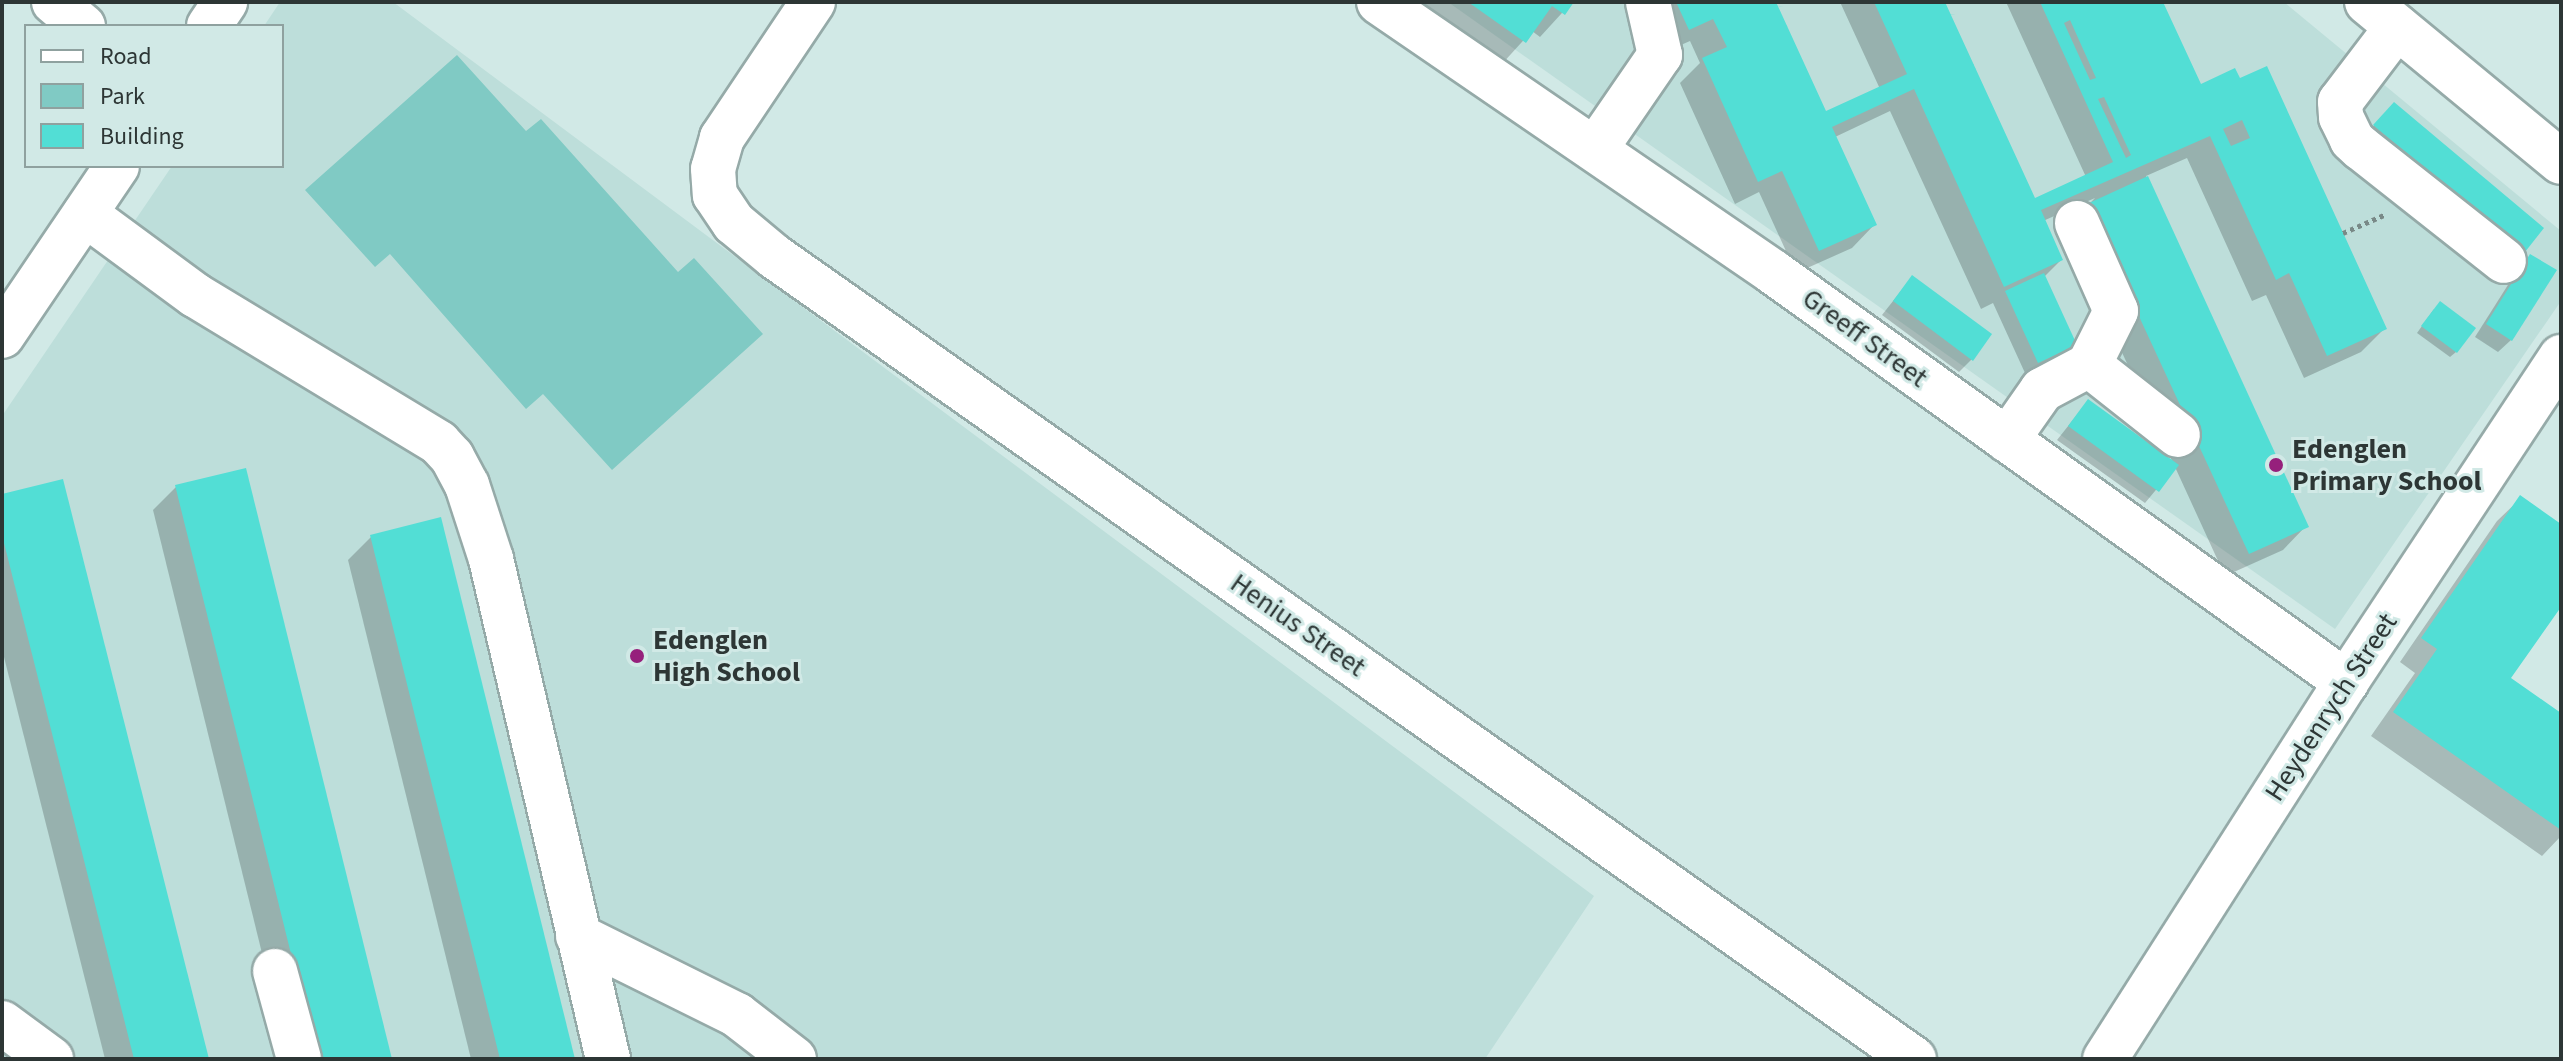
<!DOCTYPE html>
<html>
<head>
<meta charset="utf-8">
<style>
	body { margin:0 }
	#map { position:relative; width:2563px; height:1061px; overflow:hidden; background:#d1e9e6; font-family:"Source Sans 3",sans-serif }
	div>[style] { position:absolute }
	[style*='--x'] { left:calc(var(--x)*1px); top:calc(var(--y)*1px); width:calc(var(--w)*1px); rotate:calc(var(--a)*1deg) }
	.built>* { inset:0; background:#bddeda }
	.green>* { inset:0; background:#80cac4 }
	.shadow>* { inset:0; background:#0003 }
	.building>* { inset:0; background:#52ded5 }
	.path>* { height:5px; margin-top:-2.5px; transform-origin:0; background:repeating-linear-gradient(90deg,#798987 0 4px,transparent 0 8px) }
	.roads { filter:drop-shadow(2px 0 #95aaa8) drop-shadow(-2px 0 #95aaa8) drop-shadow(0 2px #95aaa8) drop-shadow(0 -2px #95aaa8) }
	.minor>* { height:44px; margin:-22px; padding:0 22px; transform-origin:22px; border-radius:22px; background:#fff }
	.dots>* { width:22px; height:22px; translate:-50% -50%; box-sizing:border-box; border:4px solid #d1e9e6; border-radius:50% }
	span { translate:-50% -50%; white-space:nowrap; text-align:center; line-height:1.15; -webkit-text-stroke:6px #d1e9e6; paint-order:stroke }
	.street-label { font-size:28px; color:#2d3635 }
	.poi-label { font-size:28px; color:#2d3635; font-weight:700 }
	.left { translate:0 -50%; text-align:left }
	.frame { position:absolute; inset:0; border:4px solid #2d3635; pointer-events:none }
	.legend { position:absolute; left:24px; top:24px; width:260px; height:144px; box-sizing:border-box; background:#d1e9e6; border:2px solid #8fa19f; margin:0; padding:10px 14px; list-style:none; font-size:24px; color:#2d3635 }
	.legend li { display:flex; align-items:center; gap:16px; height:40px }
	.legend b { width:40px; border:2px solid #8fa19f }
</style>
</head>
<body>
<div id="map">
	<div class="built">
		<div style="clip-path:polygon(280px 2px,393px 2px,1594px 896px,1485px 1059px,2px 1059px,2px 416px,172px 166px,282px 166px,282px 26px,264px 26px)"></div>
		<div style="clip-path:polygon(1448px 2px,2284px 2px,2561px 231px,2561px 301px,2335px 629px)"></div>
	</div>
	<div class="green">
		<div style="clip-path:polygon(457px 55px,526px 131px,541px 119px,678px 272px,694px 258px,763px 334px,612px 470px,543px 394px,526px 409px,390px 254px,375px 267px,305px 190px)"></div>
	</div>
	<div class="shadow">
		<div style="clip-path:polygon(1413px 2px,1572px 2px,1540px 37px,1532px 31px,1501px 65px)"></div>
		<div style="clip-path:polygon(1643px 2px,1774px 2px,1825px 114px,1880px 89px,1840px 2px,1943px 2px,2034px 201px,2086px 177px,2006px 2px,2161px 2px,2200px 87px,2234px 71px,2384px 329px,2361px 352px,2304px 378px,2266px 295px,2252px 301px,2187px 158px,2146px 176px,2306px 526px,2283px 550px,2225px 576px,2175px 467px,2145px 503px,2057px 440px,2088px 401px,2173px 463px,2065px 229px,2095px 198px,2043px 221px,2061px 260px,2044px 277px,2075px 344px,2062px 357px,2025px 373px,1993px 303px,1981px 309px,1890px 111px,1835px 137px,1875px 224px,1852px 248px,1796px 273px,1759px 192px,1735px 204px,1680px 83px,1700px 63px,1690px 41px,1665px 52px)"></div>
		<div style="clip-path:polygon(2381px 117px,2524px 251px,2511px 263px,2363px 139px)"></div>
		<div style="clip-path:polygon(2518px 269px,2511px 340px,2498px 352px,2475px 337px)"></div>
		<div style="clip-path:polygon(1912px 277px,1972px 359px,1959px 372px,1882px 315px)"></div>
		<div style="clip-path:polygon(2434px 309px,2456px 352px,2450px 357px,2417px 333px)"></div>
		<div style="clip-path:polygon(176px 487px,390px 1059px,288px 1059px,153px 510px)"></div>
		<div style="clip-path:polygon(2px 496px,207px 1059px,105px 1059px,2px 649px)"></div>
		<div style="clip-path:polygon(2521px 498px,2561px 526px,2561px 604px,2509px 679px,2561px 716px,2561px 836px,2542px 856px,2371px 736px,2415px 673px,2400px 662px,2497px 521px)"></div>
		<div style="clip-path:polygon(371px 537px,573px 1059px,471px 1059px,348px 560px)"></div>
	</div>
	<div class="building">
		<div style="clip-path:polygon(1468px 2px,1574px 2px,1565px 15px,1552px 6px,1526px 43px)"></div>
		<div style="clip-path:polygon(evenodd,1676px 2px,1776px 2px,1826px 111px,1907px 74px,1874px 2px,1945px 2px,2035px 198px,2113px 162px,2040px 2px,2163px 2px,2201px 84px,2235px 68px,2240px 78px,2267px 66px,2387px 329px,2327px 356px,2289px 273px,2276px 280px,2210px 136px,2041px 210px,2063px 260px,2004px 287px,1914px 89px,1832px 127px,1877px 225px,1819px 251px,1782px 171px,1758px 182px,1702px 58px,1727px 47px,1713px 19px,1689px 30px,1676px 2px,2070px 20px,2096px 78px,2090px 80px,2064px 23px,2070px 20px,1676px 2px,2104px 97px,2131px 155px,2126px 158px,2098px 99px,2104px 97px,1676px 2px,2242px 120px,2250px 138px,2231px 146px,2223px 129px,2242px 120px)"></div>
		<div style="clip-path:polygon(2394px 102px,2544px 228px,2525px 252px,2373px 125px)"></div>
		<div style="clip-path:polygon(2148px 176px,2309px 527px,2249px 554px,2087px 204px)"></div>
		<div style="clip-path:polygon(2530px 254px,2557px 270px,2512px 341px,2486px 324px)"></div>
		<div style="clip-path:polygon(2044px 273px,2077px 345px,2038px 363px,2005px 291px)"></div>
		<div style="clip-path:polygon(1912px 275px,1992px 334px,1973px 361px,1893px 301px)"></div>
		<div style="clip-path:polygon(2440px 301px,2476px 328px,2457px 353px,2421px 326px)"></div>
		<div style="clip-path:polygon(2088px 399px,2179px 465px,2159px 492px,2068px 426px)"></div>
		<div style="clip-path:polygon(246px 468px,392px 1059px,317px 1059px,175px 485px)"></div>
		<div style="clip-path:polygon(63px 479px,209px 1059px,134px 1059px,2px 535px,2px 494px)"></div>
		<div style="clip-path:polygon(2520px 495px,2561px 524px,2561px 607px,2511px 678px,2561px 713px,2561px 830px,2393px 712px,2437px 649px,2421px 638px)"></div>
		<div style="clip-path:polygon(441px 517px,575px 1059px,500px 1059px,370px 535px)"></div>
	</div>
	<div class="path">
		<div style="--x:2343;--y:233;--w:45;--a:-23.7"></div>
	</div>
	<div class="roads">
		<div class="minor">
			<div style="--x:54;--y:2;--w:38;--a:40"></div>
			<div style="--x:813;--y:2;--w:164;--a:123.8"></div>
			<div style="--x:722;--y:138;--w:32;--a:106"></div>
			<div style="--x:713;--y:169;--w:26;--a:86"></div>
			<div style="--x:715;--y:195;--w:34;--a:56"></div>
			<div style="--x:734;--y:223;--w:53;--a:39.7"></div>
			<div style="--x:775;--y:257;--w:1393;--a:35.15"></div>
			<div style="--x:1379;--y:2;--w:478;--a:34.4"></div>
			<div style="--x:1773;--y:272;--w:705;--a:35.58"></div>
			<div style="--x:2367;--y:2;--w:251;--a:39.5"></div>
			<div style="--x:209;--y:26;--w:29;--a:-56"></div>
			<div style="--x:2397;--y:27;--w:94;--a:127.2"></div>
			<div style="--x:2340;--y:102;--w:15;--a:86"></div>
			<div style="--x:2341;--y:117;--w:25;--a:64"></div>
			<div style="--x:2352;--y:140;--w:12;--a:42"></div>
			<div style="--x:2361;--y:148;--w:182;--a:38.3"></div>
			<div style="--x:1596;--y:148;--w:113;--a:-55.5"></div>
			<div style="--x:1660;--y:55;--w:54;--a:-102.8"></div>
			<div style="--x:85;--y:214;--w:137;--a:36.4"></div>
			<div style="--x:195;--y:295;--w:285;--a:31.2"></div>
			<div style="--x:439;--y:443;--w:19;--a:47"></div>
			<div style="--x:452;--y:457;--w:32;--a:62"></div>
			<div style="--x:467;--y:485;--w:78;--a:72"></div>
			<div style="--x:491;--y:559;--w:514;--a:76.83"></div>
			<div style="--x:2077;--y:223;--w:96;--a:66.1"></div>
			<div style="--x:2116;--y:311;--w:60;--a:116.6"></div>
			<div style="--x:2;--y:336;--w:205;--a:-55.9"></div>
			<div style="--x:2007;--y:440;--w:61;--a:-55"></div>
			<div style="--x:2042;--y:390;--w:53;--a:-28"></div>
			<div style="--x:2089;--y:365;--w:113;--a:38.2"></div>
			<div style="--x:578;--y:936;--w:178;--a:26.4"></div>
			<div style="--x:737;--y:1015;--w:72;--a:37.7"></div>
			<div style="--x:275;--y:971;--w:91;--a:74.7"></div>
			<div style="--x:2;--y:1023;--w:61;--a:36.3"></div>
			<div style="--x:2105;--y:1059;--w:447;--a:-57.4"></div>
			<div style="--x:2346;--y:682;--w:390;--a:-56.5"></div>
		</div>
	</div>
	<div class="dots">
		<div style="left:2276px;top:465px;background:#96207c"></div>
		<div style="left:637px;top:656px;background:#96207c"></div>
	</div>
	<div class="street-label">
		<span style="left:1865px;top:338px;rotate:36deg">Greeff Street</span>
		<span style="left:1298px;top:625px;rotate:35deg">Henius Street</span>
		<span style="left:2331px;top:707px;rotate:-57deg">Heydenrych Street</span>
	</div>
	<div class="poi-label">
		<span class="left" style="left:2292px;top:465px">Edenglen<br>Primary School</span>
		<span class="left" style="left:653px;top:656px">Edenglen<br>High School</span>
	</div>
	<div class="frame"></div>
	<ul class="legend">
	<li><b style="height:10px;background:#fff"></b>Road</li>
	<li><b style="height:22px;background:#80cac4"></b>Park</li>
	<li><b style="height:22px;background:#52ded5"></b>Building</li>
	</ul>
</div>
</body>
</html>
